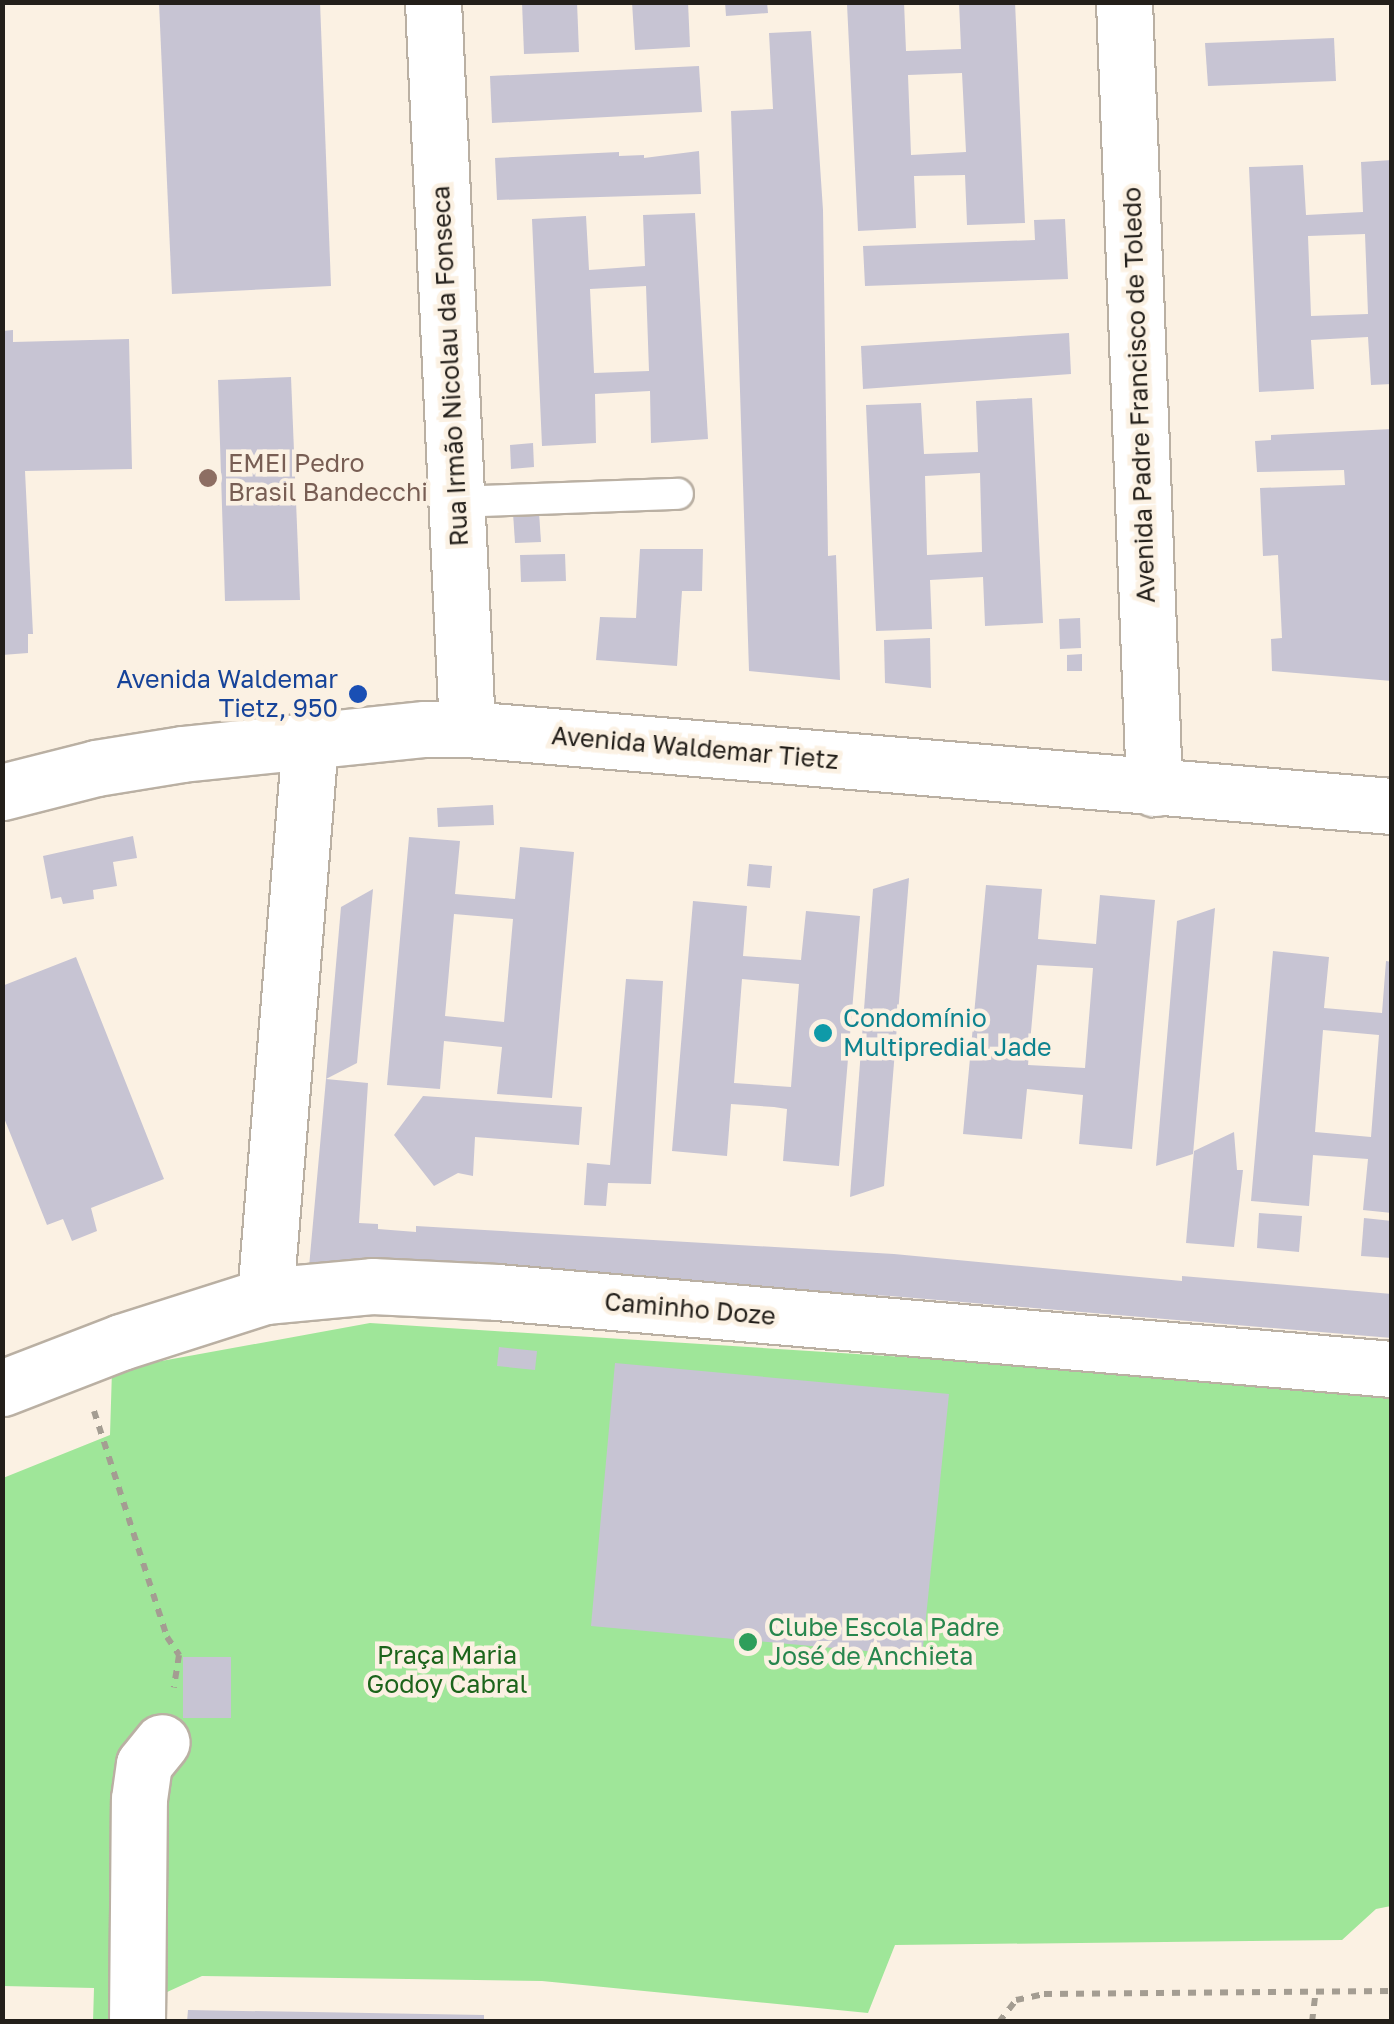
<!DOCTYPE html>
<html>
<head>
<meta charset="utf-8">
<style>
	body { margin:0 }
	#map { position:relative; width:1394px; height:2024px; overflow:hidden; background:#fbf1e3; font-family:"Golos Text",sans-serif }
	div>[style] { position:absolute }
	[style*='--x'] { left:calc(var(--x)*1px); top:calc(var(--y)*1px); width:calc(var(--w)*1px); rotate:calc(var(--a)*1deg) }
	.green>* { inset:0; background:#9fe699 }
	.building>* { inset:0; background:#c7c4d3 }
	.path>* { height:6px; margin-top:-3px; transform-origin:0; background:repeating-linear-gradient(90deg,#a49d92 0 8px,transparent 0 16px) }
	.roads { filter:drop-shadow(2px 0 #bab0a3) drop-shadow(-2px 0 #bab0a3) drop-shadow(0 2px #bab0a3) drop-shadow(0 -2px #bab0a3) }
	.service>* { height:30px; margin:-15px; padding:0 15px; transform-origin:15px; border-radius:15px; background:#fff }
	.minor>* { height:55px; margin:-27.5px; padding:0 27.5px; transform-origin:27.5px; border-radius:27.5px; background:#fff }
	.tertiary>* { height:55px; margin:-27.5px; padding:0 27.5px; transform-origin:27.5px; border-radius:27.5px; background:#fff }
	.dots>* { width:28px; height:28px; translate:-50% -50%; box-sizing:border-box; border:5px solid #fbf1e3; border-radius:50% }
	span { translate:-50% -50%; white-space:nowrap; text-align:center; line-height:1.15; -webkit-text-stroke:9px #fbf1e3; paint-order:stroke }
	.street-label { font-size:25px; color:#231f1a }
	.education-label { font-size:25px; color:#785e54 }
	.left { translate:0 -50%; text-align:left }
	.transit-label { font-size:25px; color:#164399 }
	.right { translate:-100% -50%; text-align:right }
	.culture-label { font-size:25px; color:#0d838f }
	.leisure-label { font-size:25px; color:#27864d }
	.park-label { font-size:25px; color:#1c641b }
	.frame { position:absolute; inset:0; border:5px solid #231f1a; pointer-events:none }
</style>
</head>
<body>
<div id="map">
	<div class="green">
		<div style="clip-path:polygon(370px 1323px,1391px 1388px,1391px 1906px,1376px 1909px,1342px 1940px,895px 1945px,868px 2013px,542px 1981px,202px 1976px,104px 2021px,93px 2022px,94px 1988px,3px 1986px,3px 1478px,110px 1435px,112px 1370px)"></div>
	</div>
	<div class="building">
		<div style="clip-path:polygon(320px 2px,331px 286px,172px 294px,159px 3px)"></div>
		<div style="clip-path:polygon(522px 2px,577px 2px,579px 52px,524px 54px)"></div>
		<div style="clip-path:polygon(632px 2px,688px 2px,690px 47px,635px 50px)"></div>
		<div style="clip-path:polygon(725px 2px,767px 2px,768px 13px,726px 16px)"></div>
		<div style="clip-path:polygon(evenodd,904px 2px,906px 51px,961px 49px,959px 2px,1015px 2px,1025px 223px,967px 225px,965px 175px,914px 176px,916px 228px,858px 231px,847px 4px,904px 2px,962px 73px,966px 152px,911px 155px,908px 75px,962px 73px)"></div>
		<div style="clip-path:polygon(811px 31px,823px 210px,828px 556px,836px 555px,840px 680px,749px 671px,731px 111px,773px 109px,769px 33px)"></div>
		<div style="clip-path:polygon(1334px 38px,1336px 81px,1208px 86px,1205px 43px)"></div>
		<div style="clip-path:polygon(699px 66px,702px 112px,492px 123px,490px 76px)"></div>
		<div style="clip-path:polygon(699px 151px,701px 194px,497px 200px,495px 158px,619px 152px,619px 156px,644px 155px,644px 158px)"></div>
		<div style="clip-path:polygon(evenodd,1392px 160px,1392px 384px,1371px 385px,1368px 337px,1311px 340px,1314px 389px,1259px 392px,1249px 167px,1303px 165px,1306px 215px,1363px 212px,1361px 162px,1392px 160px,1365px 234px,1368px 314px,1311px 316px,1308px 236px,1365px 234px)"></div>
		<div style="clip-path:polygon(evenodd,695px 213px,708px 439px,651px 443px,650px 391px,595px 394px,596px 443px,542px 446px,532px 219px,586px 216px,589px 270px,645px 266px,643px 215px,695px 213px,646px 286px,649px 371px,594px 373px,590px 289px,646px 286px)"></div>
		<div style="clip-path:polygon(1065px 219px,1068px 279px,865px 286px,863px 246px,1035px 240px,1034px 220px)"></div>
		<div style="clip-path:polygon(13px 330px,13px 342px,129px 339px,132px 469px,25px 471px,33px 634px,28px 634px,28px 653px,2px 655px,2px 331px)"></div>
		<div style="clip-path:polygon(1069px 333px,1071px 374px,863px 389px,861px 346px)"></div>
		<div style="clip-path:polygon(291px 377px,300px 600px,225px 601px,218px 380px)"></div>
		<div style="clip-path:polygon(evenodd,1032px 398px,1043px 623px,985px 626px,983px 577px,930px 580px,932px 629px,876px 631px,866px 405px,921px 403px,924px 454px,978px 452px,976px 401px,1032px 398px,980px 473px,982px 552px,927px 555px,925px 476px,980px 473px)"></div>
		<div style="clip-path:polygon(1392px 429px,1392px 681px,1272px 671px,1271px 639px,1282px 638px,1278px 555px,1263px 556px,1260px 488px,1345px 485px,1344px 470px,1257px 472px,1255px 441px,1271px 440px,1271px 435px)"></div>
		<div style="clip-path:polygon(533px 443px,534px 467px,511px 469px,510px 445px)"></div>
		<div style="clip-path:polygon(539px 512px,541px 542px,515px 543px,513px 513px)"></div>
		<div style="clip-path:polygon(640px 549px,703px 549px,702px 591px,682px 591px,677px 666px,596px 660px,600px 617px,636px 618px)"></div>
		<div style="clip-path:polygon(565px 554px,566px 581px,521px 582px,520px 555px)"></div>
		<div style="clip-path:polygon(1080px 618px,1081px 648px,1060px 649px,1059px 619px)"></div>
		<div style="clip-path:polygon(930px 638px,931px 688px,885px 683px,884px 640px)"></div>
		<div style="clip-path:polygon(1082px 654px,1082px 671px,1067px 671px,1067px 655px)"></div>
		<div style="clip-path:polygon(493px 805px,494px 825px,438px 827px,437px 808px)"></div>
		<div style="clip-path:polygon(133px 836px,137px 858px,113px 862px,117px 886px,93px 890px,94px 899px,63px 904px,61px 897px,51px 899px,43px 856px)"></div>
		<div style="clip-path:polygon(evenodd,409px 837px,460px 841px,455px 894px,515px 899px,520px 847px,574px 852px,552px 1098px,497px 1094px,502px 1047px,444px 1041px,440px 1089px,387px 1085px,409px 837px,454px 914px,513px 919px,504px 1022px,445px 1016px,454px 914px)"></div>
		<div style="clip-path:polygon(749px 864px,772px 866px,770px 888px,747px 886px)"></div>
		<div style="clip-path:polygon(909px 878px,884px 1186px,850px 1197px,873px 889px)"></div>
		<div style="clip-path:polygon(evenodd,986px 885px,1042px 889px,1038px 939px,1096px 944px,1100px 895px,1155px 900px,1132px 1149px,1079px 1144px,1083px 1095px,1027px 1089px,1022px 1139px,963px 1134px,986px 885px,1037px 965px,1093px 968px,1085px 1068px,1028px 1065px,1037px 965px)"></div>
		<div style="clip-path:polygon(373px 889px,357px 1063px,326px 1079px,341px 907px)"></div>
		<div style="clip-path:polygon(evenodd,693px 901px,747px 906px,743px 956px,801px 960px,806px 911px,860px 916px,839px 1166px,783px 1161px,787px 1109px,774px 1107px,731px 1104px,727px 1156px,672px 1151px,693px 901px,742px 979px,799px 984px,791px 1087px,734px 1083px,742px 979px)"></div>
		<div style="clip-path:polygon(1215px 908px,1193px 1154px,1156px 1166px,1177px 921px)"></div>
		<div style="clip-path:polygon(evenodd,1273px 951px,1329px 957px,1324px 1008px,1382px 1013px,1386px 961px,1392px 962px,1392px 1213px,1363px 1210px,1368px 1159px,1313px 1155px,1309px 1206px,1251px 1201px,1273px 951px,1323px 1030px,1379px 1035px,1371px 1137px,1315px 1132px,1323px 1030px)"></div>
		<div style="clip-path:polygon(76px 957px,164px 1179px,91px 1208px,97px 1231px,72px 1241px,63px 1219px,47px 1225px,2px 1113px,2px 986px)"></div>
		<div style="clip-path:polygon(626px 979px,663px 981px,651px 1184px,608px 1183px,606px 1206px,584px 1205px,587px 1163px,610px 1165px)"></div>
		<div style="clip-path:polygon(326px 1079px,368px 1083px,359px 1223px,378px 1224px,378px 1229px,416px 1232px,416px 1226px,894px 1254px,1182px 1281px,1182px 1276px,1392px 1294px,1392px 1338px,890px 1296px,309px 1267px)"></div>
		<div style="clip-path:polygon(423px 1096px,582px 1107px,579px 1145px,475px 1137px,473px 1176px,458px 1173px,434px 1186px,394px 1135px)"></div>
		<div style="clip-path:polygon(1234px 1132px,1237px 1170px,1243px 1170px,1234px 1247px,1186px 1243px,1194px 1151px)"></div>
		<div style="clip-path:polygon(1259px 1213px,1302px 1216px,1299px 1252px,1257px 1248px)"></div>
		<div style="clip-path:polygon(1364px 1218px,1392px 1221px,1392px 1258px,1361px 1256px)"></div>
		<div style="clip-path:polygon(499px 1347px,537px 1351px,535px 1370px,497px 1366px)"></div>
		<div style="clip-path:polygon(615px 1363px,949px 1394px,922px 1656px,591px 1626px)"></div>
		<div style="clip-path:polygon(183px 1657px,231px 1657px,231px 1718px,183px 1718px)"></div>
		<div style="clip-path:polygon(188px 2010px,484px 2015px,484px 2022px,187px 2022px)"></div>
	</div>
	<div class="path">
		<div style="--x:94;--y:1411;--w:237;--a:72.1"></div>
		<div style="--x:167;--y:1637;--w:22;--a:56"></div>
		<div style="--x:179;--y:1655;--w:33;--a:99"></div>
		<div style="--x:999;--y:2022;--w:28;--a:-52"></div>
		<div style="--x:1016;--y:2000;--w:29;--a:-12"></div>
		<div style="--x:1044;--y:1994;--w:348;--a:-0.5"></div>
		<div style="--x:1312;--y:2022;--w:31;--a:-83"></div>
	</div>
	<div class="roads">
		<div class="service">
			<div style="--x:456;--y:502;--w:222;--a:-2.1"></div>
		</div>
		<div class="minor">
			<div style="--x:433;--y:2;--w:728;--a:87.32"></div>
			<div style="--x:265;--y:1296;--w:557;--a:-85.36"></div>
			<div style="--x:2;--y:1388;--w:128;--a:-21.1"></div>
			<div style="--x:121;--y:1342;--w:151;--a:-17.7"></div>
			<div style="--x:265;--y:1296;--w:107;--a:-5.3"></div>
			<div style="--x:372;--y:1286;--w:125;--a:2.7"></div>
			<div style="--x:497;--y:1292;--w:898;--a:4.92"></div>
			<div style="--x:137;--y:2022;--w:223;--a:-89.5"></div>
			<div style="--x:139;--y:1799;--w:35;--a:-82"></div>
			<div style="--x:144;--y:1764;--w:28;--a:-51"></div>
		</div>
		<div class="tertiary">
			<div style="--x:1124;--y:2;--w:787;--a:87.81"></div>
			<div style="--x:2;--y:792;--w:97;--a:-14.3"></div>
			<div style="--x:96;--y:768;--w:87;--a:-9.2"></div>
			<div style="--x:182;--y:754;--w:244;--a:-5.9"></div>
			<div style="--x:425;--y:729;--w:42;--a:0"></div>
			<div style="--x:467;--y:729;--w:928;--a:4.76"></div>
		</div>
	</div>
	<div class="dots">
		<div style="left:208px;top:478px;background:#8d6e63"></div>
		<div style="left:358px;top:694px;background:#1a4fb4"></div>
		<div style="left:823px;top:1033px;background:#0f9aa8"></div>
		<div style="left:748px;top:1642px;background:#2e9e5b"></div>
	</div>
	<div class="street-label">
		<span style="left:450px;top:366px;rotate:-93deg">Rua Irmão Nicolau da Fonseca</span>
		<span style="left:1139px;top:395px;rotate:-92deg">Avenida Padre Francisco de Toledo</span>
		<span style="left:695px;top:748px;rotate:5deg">Avenida Waldemar Tietz</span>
		<span style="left:690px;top:1309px;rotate:5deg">Caminho Doze</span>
	</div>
	<div class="education-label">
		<span class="left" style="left:228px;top:478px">EMEI Pedro<br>Brasil Bandecchi</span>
	</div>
	<div class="transit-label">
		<span class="right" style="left:338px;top:694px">Avenida Waldemar<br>Tietz, 950</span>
	</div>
	<div class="culture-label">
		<span class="left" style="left:843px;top:1033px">Condomínio<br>Multipredial Jade</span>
	</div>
	<div class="leisure-label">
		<span class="left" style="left:768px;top:1642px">Clube Escola Padre<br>José de Anchieta</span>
	</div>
	<div class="park-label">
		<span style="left:447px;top:1670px">Praça Maria<br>Godoy Cabral</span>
	</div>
	<div class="frame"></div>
</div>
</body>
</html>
